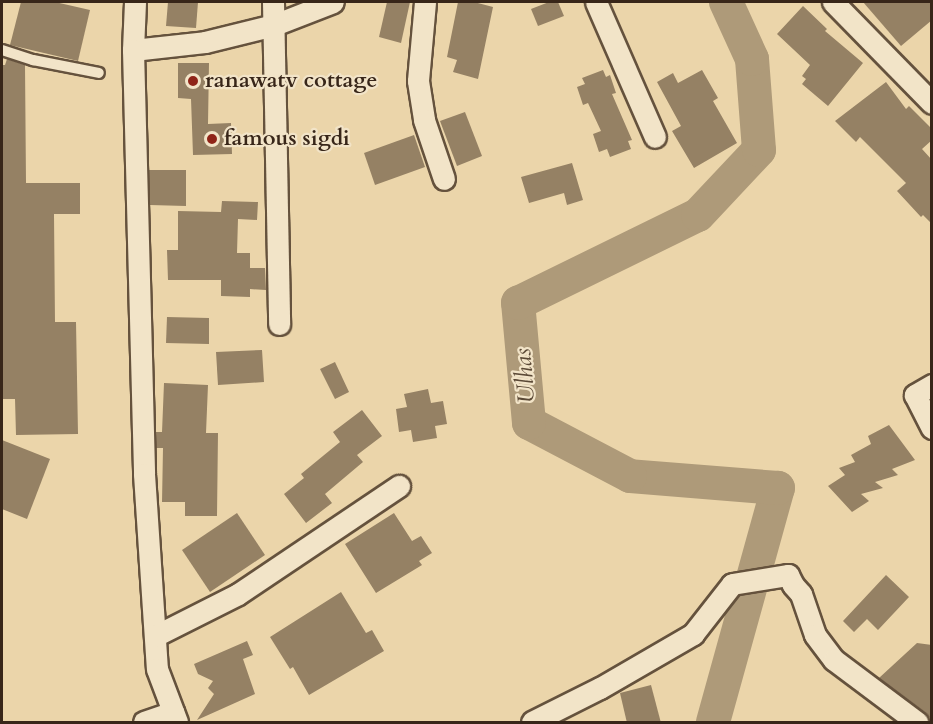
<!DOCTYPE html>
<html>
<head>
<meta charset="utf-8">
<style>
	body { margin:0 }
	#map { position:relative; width:933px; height:724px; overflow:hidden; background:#ebd5aa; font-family:Cardo,serif }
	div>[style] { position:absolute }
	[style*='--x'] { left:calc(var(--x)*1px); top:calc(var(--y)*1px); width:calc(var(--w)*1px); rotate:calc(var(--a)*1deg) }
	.river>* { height:34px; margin:-17px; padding:0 17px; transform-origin:17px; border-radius:17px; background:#ae9a79 }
	.building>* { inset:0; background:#958164 }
	.roads { filter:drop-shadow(2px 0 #65523d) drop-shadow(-2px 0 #65523d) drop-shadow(0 2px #65523d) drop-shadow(0 -2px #65523d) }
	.service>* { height:10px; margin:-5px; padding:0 5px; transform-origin:5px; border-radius:5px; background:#f2e4c8 }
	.minor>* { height:21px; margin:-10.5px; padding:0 10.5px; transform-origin:10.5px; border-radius:10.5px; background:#f2e4c8 }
	.dots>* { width:16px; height:16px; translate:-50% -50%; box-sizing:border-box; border:3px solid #f2e4c8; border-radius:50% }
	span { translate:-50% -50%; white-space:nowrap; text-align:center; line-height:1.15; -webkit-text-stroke:4.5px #f2e4c8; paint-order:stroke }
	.poi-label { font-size:22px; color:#382619; font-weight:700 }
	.left { translate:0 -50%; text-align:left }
	.water-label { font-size:24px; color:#5b4936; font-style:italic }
	.frame { position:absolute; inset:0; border:3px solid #382619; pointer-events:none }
</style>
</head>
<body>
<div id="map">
	<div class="river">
		<div style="--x:713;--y:722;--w:243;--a:-74.5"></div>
		<div style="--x:778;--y:488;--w:148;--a:-175.4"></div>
		<div style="--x:630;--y:476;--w:114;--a:-152.3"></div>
		<div style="--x:529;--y:423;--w:121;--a:-95.2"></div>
		<div style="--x:518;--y:303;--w:200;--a:-26.1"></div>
		<div style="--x:698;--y:215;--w:89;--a:-46.8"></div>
		<div style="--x:759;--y:150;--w:91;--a:-94.4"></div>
		<div style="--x:752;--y:59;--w:63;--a:-114.5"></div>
	</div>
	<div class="building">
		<div style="clip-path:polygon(21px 2px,55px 2px,90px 10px,78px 61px,10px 45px)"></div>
		<div style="clip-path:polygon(168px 2px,198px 2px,196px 28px,166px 26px)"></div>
		<div style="clip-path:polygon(387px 2px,410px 2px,401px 43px,379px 37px)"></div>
		<div style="clip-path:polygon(458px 2px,474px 2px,493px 7px,478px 79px,453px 72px,457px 60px,447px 57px)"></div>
		<div style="clip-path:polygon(549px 2px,558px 2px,564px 16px,538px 26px,531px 9px)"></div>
		<div style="clip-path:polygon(863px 2px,932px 2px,932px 20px,901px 46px)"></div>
		<div style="clip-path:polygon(803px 6px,827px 29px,825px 31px,863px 63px,828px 106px,802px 84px,806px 79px,802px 76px,810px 65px,777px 34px)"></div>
		<div style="clip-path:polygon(7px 59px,25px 65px,26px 183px,80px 183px,80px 214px,54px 214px,55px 322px,76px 322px,78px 434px,16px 435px,15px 399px,2px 399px,2px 65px,5px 65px)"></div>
		<div style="clip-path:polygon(178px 63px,209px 63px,208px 124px,231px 123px,232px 154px,193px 155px,191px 99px,178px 98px)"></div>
		<div style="clip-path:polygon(603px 70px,606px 77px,610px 75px,616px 93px,612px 94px,632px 140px,628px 141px,631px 149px,610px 157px,607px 149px,599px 152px,593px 134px,601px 131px,588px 103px,583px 105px,577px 87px,585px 84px,582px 78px)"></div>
		<div style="clip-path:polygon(702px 70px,718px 98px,713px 101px,737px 143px,694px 168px,672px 131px,681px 126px,657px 82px,673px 73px,678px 83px)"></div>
		<div style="clip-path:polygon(886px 82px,906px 109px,909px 106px,932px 129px,932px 140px,922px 149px,932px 160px,932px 224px,923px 215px,921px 217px,897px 191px,906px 183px,860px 137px,856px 142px,835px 121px)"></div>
		<div style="clip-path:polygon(465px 112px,482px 156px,457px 166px,440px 121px)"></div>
		<div style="clip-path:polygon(414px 135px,425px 167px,375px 185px,364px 153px)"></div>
		<div style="clip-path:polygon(572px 163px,583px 200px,567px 205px,564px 193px,529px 203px,521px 177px)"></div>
		<div style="clip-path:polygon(149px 170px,186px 170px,186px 206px,150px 205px)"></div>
		<div style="clip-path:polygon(222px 201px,258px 202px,257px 220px,238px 219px,237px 253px,250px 253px,250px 268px,265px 268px,266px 290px,250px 289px,250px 297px,221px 296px,221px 280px,168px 280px,167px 250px,178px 250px,178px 211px,221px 212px)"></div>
		<div style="clip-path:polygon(167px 317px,209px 318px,209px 344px,166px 343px)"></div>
		<div style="clip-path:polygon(262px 350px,264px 382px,218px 385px,216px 352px)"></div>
		<div style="clip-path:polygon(335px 362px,349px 392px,335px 399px,320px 369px)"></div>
		<div style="clip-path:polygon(164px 383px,208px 385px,206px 433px,218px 433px,217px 516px,185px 516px,185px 502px,162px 502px,163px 448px,156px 448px,156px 432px,162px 432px)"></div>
		<div style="clip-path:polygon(428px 389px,431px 403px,443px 401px,447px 424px,435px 426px,437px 438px,413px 442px,411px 430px,399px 432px,396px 409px,407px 407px,404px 394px)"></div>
		<div style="clip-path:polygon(362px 410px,382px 436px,357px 455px,363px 462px,325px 494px,332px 503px,306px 523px,284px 494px,304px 478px,301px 474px,340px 442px,333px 432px)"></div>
		<div style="clip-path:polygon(889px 425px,915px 460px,892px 469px,898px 475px,875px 482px,883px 488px,861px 494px,869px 501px,852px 512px,828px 486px,845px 475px,839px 468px,855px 462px,851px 455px,871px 444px,868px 436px)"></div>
		<div style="clip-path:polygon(2px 440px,50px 459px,27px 519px,2px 509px)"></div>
		<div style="clip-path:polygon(237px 513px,265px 555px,210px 592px,182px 550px)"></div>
		<div style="clip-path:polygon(394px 513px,412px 541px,421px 536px,432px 553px,419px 561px,422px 565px,376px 593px,345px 544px)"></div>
		<div style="clip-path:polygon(886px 575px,909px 597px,878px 630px,867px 619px,854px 632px,843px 621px)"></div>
		<div style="clip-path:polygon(341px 592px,366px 633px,372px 630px,384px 651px,309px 695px,293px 667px,290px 669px,270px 637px)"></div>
		<div style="clip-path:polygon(247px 641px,253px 655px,243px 659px,255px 694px,197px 720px,214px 694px,208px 688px,213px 681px,198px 674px,194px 664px)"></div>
		<div style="clip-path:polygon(917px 643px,932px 645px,932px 721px,925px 712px,879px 678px)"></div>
		<div style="clip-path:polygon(651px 685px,661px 723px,627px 723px,620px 693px)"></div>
	</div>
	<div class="roads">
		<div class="service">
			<div style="--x:2;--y:50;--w:33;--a:18"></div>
			<div style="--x:33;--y:60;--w:67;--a:11.1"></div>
		</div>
		<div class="minor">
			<div style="--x:135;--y:2;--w:48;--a:92.4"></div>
			<div style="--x:133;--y:50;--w:72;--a:-6.3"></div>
			<div style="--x:205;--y:42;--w:71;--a:-13.8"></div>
			<div style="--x:274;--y:25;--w:63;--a:-21.3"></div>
			<div style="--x:273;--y:2;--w:322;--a:88.9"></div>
			<div style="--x:425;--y:2;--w:79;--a:95.1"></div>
			<div style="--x:418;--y:81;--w:39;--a:81"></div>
			<div style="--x:424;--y:120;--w:62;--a:71.3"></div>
			<div style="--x:596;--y:2;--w:147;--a:66.4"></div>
			<div style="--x:833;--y:2;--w:141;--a:45.6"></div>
			<div style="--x:133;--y:50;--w:424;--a:88.5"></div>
			<div style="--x:144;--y:474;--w:195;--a:86.2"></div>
			<div style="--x:157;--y:669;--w:57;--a:69.3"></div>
			<div style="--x:932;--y:385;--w:20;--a:150"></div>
			<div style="--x:915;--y:395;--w:37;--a:63"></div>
			<div style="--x:155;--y:636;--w:93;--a:-26.8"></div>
			<div style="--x:238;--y:594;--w:194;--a:-33.9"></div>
			<div style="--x:144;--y:722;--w:31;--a:-19"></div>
			<div style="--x:532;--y:722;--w:76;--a:-26.6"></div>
			<div style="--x:600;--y:688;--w:108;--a:-30.1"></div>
			<div style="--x:693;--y:634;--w:63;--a:-52"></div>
			<div style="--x:732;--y:584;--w:57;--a:-9.1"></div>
			<div style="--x:788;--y:575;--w:11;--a:63"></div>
			<div style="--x:793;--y:585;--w:12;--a:48"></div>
			<div style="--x:801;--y:594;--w:43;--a:71.1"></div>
			<div style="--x:815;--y:635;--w:31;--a:53"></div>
			<div style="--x:834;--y:660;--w:104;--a:36.8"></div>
		</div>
	</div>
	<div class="dots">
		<div style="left:193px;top:81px;background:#8f2418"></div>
		<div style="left:212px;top:139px;background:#8f2418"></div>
	</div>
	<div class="poi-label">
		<span class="left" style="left:205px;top:81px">ranawatv cottage</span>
		<span class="left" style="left:224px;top:139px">famous sigdi</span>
	</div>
	<div class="water-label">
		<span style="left:525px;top:376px;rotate:-95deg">Ulhas</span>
	</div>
	<div class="frame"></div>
</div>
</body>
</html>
